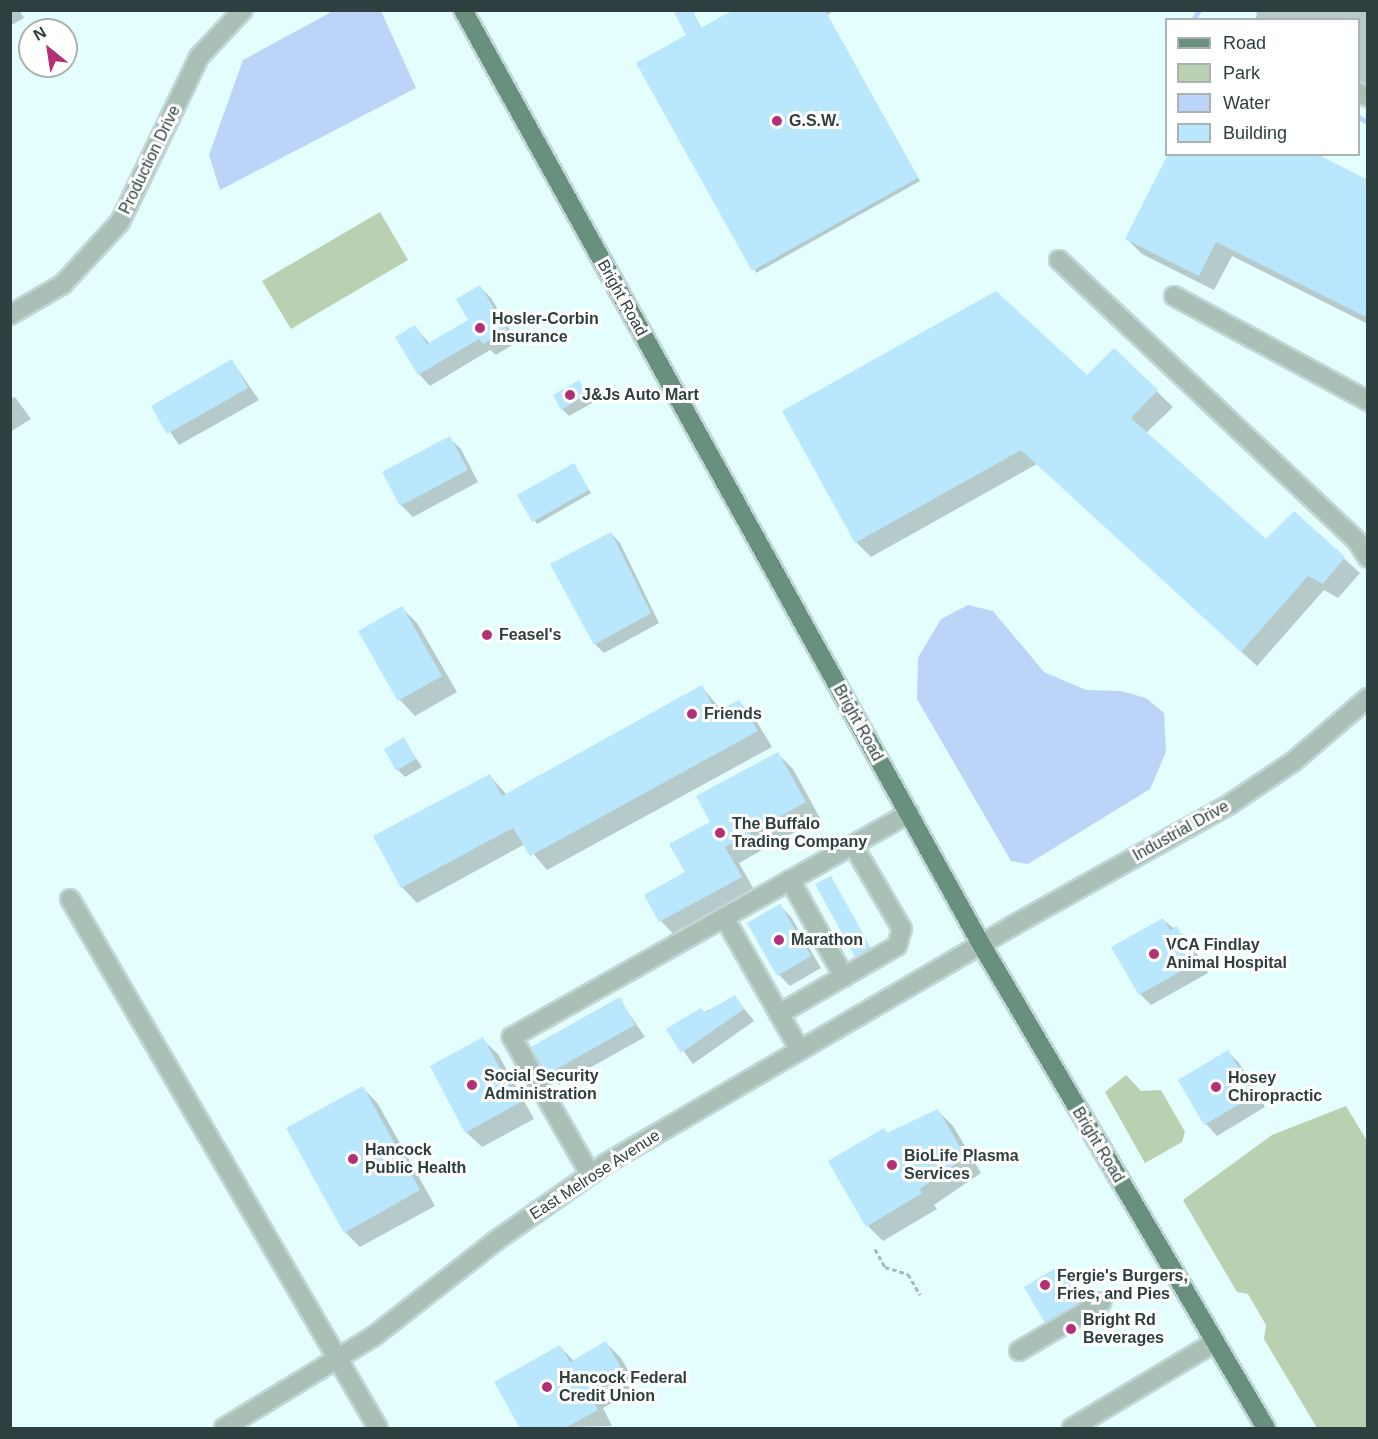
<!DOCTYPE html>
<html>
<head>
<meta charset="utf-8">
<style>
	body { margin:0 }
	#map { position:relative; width:1378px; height:1439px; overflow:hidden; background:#e4fdfd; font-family:Arial,sans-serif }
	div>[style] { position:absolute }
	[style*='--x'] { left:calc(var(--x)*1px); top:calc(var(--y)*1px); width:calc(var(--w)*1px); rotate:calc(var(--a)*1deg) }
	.green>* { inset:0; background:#bad1b1 }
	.water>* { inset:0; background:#bdd4f9 }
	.shadow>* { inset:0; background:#0003 }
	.stream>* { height:5px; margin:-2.5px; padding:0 2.5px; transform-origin:2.5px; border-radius:2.5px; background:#bdd4f9 }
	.building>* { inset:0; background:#b9e7fe }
	.path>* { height:3px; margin-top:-1.5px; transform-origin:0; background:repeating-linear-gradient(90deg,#a5bbbb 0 4.5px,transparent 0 7.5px) }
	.roads { filter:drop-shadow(2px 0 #c0d7d7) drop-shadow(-2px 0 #c0d7d7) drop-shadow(0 2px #c0d7d7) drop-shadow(0 -2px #c0d7d7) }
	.minor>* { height:18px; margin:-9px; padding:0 9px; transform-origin:9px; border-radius:9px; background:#aabfb6 }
	.major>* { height:18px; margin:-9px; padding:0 9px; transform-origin:9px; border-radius:9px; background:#698f7f }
	.dots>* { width:16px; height:16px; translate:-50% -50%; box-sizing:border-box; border:3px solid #fff; border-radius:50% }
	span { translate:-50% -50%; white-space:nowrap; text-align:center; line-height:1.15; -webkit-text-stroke:6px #fff; paint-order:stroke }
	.poi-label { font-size:16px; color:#2e3f3f; font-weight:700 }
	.left { translate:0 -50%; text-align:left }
	.street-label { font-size:16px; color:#2e3f3f }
	.frame { position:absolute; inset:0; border:12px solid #2e3f3f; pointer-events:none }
	.legend { position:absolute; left:1165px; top:18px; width:195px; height:138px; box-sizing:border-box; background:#fff; border:2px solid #abb2b2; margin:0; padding:8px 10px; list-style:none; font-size:18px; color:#2e3f3f }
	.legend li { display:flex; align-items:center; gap:12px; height:30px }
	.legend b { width:30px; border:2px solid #abb2b2 }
	.north { position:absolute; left:18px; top:18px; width:60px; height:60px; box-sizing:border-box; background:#fff; border:2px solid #abb2b2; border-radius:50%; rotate:330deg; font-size:16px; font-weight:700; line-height:24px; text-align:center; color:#2e3f3f }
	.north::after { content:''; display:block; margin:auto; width:21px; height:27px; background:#b32f76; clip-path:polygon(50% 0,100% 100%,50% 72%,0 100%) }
</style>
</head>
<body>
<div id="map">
	<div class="green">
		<div style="clip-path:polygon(380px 212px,408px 260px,291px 329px,262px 281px)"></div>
		<div style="clip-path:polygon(1126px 1075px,1141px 1091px,1161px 1090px,1185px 1132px,1182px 1142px,1145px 1163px,1105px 1092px)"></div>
		<div style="clip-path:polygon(1346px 1106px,1367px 1141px,1367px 1428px,1317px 1428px,1264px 1339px,1266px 1325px,1248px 1294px,1237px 1292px,1183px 1200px,1272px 1135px)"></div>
	</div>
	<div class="water">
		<div style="clip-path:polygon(335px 10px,381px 11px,416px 88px,220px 190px,209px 155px,243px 60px)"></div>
		<div style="clip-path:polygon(968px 605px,993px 611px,1044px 672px,1086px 690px,1121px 691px,1146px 698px,1164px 713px,1166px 752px,1150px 789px,1028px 864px,1011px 861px,917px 699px,918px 658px,941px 619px)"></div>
	</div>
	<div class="shadow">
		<div style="clip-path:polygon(10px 10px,19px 10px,24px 18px,10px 26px)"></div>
		<div style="clip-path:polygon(692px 10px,702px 29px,736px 10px,835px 10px,827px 15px,920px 181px,756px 273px,689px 36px)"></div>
		<div style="clip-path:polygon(1257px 10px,1368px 10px,1368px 85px,1358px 80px,1358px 20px,1256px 20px)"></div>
		<div style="clip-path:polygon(1368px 181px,1368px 324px,1232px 256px,1214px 290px,1142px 254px,1127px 239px)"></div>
		<div style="clip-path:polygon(480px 287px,491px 298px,517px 342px,496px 355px,490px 350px,430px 386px,419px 374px,415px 327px,430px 344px,470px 320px)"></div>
		<div style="clip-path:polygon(1114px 350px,1173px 407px,1146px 433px,1266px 541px,1294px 513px,1360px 573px,1338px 598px,1324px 590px,1257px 666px,1037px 464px,871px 557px,856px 542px,1087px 377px)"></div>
		<div style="clip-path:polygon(232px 361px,259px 400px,179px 445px,153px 406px)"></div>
		<div style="clip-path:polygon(579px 382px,594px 402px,569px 416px,562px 409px)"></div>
		<div style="clip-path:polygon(15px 397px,31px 419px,10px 432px,10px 399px)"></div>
		<div style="clip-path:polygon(449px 438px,461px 449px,478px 482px,413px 517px,401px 505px,384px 473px)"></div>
		<div style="clip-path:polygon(573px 464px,591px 493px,537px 524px,519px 496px)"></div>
		<div style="clip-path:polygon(611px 533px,620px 543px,659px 623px,604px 653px,595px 644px)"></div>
		<div style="clip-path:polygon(402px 608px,417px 623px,457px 692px,415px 716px,400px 700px,360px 631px)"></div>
		<div style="clip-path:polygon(702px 687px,722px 711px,739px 702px,754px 717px,772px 747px,547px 870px,525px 844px,417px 903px,402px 887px,490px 776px,507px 795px)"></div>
		<div style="clip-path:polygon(403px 739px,422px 767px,405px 777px,398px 770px)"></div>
		<div style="clip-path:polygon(777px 753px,793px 769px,820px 818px,739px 863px,756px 893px,676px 937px,661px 921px,646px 895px,687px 873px,712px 823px)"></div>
		<div style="clip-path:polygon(831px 879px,872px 952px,860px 959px,856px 956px)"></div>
		<div style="clip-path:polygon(780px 906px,791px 917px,821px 968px,790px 986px,779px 975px)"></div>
		<div style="clip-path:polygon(1163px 920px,1188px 939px,1208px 973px,1151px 1005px,1140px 994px)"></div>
		<div style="clip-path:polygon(735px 997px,754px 1021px,693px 1064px,668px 1030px)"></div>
		<div style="clip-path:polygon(619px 999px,645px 1037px,559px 1085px,548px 1074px)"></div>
		<div style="clip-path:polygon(482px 1039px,498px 1054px,534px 1119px,482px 1147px,466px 1132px)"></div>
		<div style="clip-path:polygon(1228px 1052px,1239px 1063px,1265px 1107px,1217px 1136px,1206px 1124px,1180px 1080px)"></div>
		<div style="clip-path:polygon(363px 1088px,378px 1104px,435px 1206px,360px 1247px,345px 1232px)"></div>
		<div style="clip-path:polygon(938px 1111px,953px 1126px,981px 1173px,934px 1205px,937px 1209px,883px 1241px,868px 1226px,884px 1130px,889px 1134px)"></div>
		<div style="clip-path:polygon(1059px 1268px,1090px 1314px,1058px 1333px,1046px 1322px)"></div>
		<div style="clip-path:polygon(606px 1343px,621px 1358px,638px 1388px,603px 1408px,612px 1426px,522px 1428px,496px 1383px,560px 1347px,574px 1361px)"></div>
	</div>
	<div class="stream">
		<div style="--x:1193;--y:20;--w:12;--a:-59"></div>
		<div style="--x:1358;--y:117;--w:11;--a:27"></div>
	</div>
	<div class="building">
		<div style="clip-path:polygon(673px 10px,692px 10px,701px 28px,733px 10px,825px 10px,918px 178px,752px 271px,636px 63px,686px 35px)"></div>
		<div style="clip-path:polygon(1168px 154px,1317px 154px,1368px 180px,1368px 318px,1216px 242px,1199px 276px,1125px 239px)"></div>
		<div style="clip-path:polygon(480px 285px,507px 330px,483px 344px,479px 339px,418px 375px,395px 337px,415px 325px,427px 344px,468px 320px,456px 299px)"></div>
		<div style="clip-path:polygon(996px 291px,1087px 375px,1114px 348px,1158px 390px,1131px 418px,1266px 539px,1294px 511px,1345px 557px,1323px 584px,1308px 576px,1241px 652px,1021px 450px,855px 543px,782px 411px)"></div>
		<div style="clip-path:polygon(232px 359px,248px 388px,167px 434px,151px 406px)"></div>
		<div style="clip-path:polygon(579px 380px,587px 394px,561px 410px,553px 395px)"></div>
		<div style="clip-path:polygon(450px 436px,468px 470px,400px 506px,382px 472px)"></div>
		<div style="clip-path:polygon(574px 463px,589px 490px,532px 522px,517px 495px)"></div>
		<div style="clip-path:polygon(611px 532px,651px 613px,594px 645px,550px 564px)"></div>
		<div style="clip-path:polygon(402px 606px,442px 676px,398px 701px,358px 631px)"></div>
		<div style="clip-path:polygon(702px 685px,716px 712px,739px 700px,758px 731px,530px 856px,513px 828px,401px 888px,373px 836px,490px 774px,502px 796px)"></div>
		<div style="clip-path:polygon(404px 737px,416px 759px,396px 771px,384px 749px)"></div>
		<div style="clip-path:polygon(778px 752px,806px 802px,725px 847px,742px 877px,659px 922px,644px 895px,685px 872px,669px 844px,710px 822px,696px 796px)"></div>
		<div style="clip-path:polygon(831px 876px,871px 948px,855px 957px,815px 884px)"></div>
		<div style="clip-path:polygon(780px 904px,811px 956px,777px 976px,747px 923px)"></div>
		<div style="clip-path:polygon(1163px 918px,1170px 930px,1177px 926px,1197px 962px,1139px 995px,1111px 947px)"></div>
		<div style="clip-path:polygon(735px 995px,744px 1009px,681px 1053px,666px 1029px,701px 1008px,705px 1013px)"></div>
		<div style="clip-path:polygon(620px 997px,635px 1025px,546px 1075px,531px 1047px)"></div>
		<div style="clip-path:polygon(483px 1037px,519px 1103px,465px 1133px,430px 1066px)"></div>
		<div style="clip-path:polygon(1228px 1050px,1255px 1095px,1204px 1125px,1178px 1080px)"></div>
		<div style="clip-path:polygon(363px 1086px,420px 1190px,344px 1233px,286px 1128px)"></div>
		<div style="clip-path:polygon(938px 1109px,966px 1157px,920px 1189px,922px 1193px,866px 1227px,828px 1161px,884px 1128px,887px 1133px)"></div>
		<div style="clip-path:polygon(1059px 1266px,1080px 1302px,1045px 1323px,1024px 1287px)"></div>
		<div style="clip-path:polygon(606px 1341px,624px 1373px,588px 1393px,598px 1410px,565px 1428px,520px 1428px,494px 1382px,560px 1345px,570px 1362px)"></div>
	</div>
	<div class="path">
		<div style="--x:875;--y:1249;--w:21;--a:61"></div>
		<div style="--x:885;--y:1267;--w:24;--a:17"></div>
		<div style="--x:908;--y:1274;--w:24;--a:60"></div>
	</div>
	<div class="roads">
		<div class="minor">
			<div style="--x:1358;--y:92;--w:11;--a:27"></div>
			<div style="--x:1059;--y:260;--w:410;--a:43.3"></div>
			<div style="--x:1357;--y:541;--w:20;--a:57"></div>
			<div style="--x:1174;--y:296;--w:221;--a:28.4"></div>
			<div style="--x:10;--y:315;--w:61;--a:-30.3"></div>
			<div style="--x:63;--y:284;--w:84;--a:-47.4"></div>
			<div style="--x:120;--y:222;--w:183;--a:-64.4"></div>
			<div style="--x:199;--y:57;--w:64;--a:-46.9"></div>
			<div style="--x:790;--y:880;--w:111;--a:60.9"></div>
			<div style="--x:70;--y:899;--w:612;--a:59.79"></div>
			<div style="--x:724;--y:917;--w:153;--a:60.3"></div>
			<div style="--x:779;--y:1014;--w:136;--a:-30"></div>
			<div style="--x:897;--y:946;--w:18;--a:-74"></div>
			<div style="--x:902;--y:929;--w:97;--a:-120.3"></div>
			<div style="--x:590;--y:1174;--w:158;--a:-119.7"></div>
			<div style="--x:512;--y:1037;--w:456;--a:-29.4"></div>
			<div style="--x:1019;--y:1351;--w:96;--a:-30.6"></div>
			<div style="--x:224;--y:1428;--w:176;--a:-31.5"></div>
			<div style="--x:374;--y:1336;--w:156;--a:-38"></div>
			<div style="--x:497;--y:1240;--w:134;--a:-35"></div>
			<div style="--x:607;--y:1163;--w:469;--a:-30.3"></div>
			<div style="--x:1012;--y:926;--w:250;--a:-29.2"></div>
			<div style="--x:1230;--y:804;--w:76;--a:-33.7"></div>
			<div style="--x:1293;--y:762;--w:99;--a:-40.5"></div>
			<div style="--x:1072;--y:1428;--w:167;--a:-31"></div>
		</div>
		<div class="major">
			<div style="--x:463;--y:10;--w:1068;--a:60.99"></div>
			<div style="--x:981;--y:944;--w:562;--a:59.51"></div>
		</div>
	</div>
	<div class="dots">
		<div style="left:777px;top:121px;background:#b32f76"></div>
		<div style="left:480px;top:328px;background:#b32f76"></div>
		<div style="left:570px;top:395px;background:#b32f76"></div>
		<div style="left:487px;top:635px;background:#b32f76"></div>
		<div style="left:692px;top:714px;background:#b32f76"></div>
		<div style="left:720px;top:833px;background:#b32f76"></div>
		<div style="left:779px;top:940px;background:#b32f76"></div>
		<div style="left:1154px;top:954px;background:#b32f76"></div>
		<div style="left:472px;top:1085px;background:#b32f76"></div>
		<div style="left:1216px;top:1087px;background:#b32f76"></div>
		<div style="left:353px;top:1159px;background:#b32f76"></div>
		<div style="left:892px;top:1165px;background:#b32f76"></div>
		<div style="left:1045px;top:1285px;background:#b32f76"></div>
		<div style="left:1071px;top:1329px;background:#b32f76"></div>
		<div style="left:547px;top:1387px;background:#b32f76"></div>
	</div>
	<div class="poi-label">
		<span class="left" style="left:789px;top:121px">G.S.W.</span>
		<span class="left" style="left:492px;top:328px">Hosler-Corbin<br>Insurance</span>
		<span class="left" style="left:582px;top:395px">J&amp;Js Auto Mart</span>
		<span class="left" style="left:499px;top:635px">Feasel's</span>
		<span class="left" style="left:704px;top:714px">Friends</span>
		<span class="left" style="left:732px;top:833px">The Buffalo<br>Trading Company</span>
		<span class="left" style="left:791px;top:940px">Marathon</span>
		<span class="left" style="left:1166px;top:954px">VCA Findlay<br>Animal Hospital</span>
		<span class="left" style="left:484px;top:1085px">Social Security<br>Administration</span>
		<span class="left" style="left:1228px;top:1087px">Hosey<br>Chiropractic</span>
		<span class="left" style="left:365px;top:1159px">Hancock<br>Public Health</span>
		<span class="left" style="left:904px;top:1165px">BioLife Plasma<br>Services</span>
		<span class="left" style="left:1057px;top:1285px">Fergie's Burgers,<br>Fries, and Pies</span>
		<span class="left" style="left:1083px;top:1329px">Bright Rd<br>Beverages</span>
		<span class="left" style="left:559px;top:1387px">Hancock Federal<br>Credit Union</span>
	</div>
	<div class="street-label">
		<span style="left:150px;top:160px;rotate:-64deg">Production Drive</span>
		<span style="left:622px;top:298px;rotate:61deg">Bright Road</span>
		<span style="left:858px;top:723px;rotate:61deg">Bright Road</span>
		<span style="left:1181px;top:831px;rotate:-29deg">Industrial Drive</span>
		<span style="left:1098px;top:1145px;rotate:59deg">Bright Road</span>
		<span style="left:595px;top:1175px;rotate:-33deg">East Melrose Avenue</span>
	</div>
	<div class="frame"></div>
	<ul class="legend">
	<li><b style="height:8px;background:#698f7f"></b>Road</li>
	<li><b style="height:16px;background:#bad1b1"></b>Park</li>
	<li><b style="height:16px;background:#bdd4f9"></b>Water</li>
	<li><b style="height:16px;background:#b9e7fe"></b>Building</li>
	</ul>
	<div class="north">N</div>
</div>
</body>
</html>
